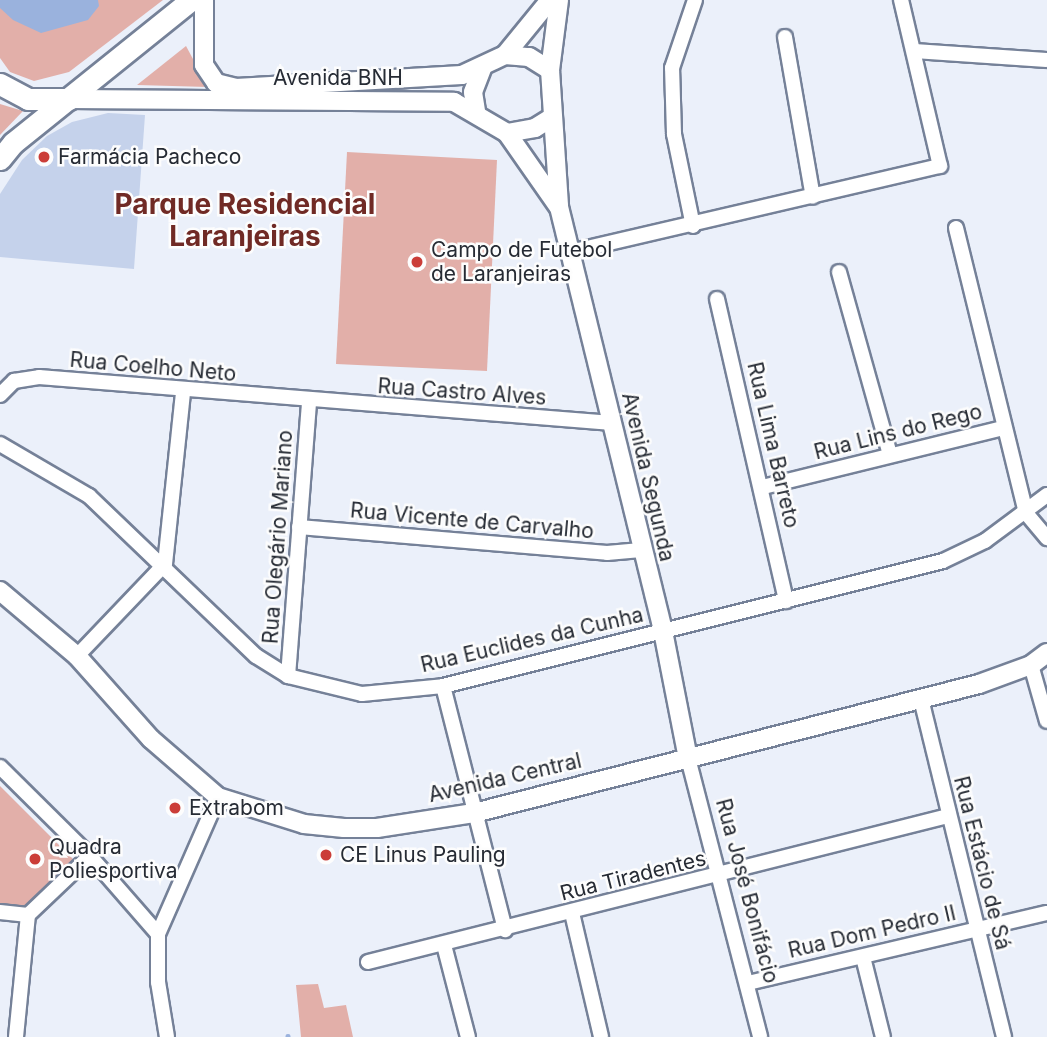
<!DOCTYPE html>
<html>
<head>
<meta charset="utf-8">
<style>
	body { margin:0 }
	#map { position:relative; width:1047px; height:1037px; overflow:hidden; background:#ebf0fa; font-family:Inter,sans-serif }
	div>[style] { position:absolute }
	[style*='--x'] { left:calc(var(--x)*1px); top:calc(var(--y)*1px); width:calc(var(--w)*1px); rotate:calc(var(--a)*1deg) }
	.green>* { inset:0; background:#e2afa9 }
	.water>* { inset:0; background:#9ab2dd }
	.stream>* { height:4.5px; margin:-2.25px; padding:0 2.25px; transform-origin:2.25px; border-radius:2.25px; background:#9ab2dd }
	.building>* { inset:0; background:#c5d2eb }
	.roads { filter:drop-shadow(2px 0 #758198) drop-shadow(-2px 0 #758198) drop-shadow(0 2px #758198) drop-shadow(0 -2px #758198) }
	.minor>* { height:14px; margin:-7px; padding:0 7px; transform-origin:7px; border-radius:7px; background:#fff }
	.tertiary>* { height:18px; margin:-9px; padding:0 9px; transform-origin:9px; border-radius:9px; background:#fff }
	.secondary>* { height:21px; margin:-10.5px; padding:0 10.5px; transform-origin:10.5px; border-radius:10.5px; background:#fff }
	.dots>* { width:19px; height:19px; translate:-50% -50%; box-sizing:border-box; border:4px solid #fdfdfd; border-radius:50% }
	span { translate:-50% -50%; white-space:nowrap; text-align:center; line-height:1.15; -webkit-text-stroke:5px #fdfdfd; paint-order:stroke }
	.street-label { font-size:21px; color:#262b34 }
	.poi-label { font-size:21px; color:#262b34 }
	.left { translate:0 -50%; text-align:left }
	.district-label { font-size:28px; color:#702a25; font-weight:700 }
</style>
</head>
<body>
<div id="map">
	<div class="green">
		<div style="clip-path:polygon(0 0,163px 0,69px 72px,34px 81px,10px 72px,0 58px)"></div>
		<div style="clip-path:polygon(186px 46px,208px 87px,137px 85px)"></div>
		<div style="clip-path:polygon(0 104px,23px 111px,0 135px)"></div>
		<div style="clip-path:polygon(347px 152px,497px 160px,487px 371px,336px 364px)"></div>
		<div style="clip-path:polygon(0 786px,74px 860px,23px 911px,0 908px)"></div>
		<div style="clip-path:polygon(318px 984px,324px 1008px,346px 1005px,353px 1037px,301px 1037px,296px 985px)"></div>
	</div>
	<div class="water">
		<div style="clip-path:polygon(0 0,98px 0,99px 6px,88px 20px,41px 33px,13px 20px,0 8px)"></div>
	</div>
	<div class="stream">
		<div style="--x:288;--y:1036;--w:1;--a:90"></div>
	</div>
	<div class="building">
		<div style="clip-path:polygon(108px 113px,145px 115px,134px 269px,0 257px,0 194px,22px 160px,47px 136px,72px 122px)"></div>
	</div>
	<div class="roads">
		<div class="minor">
			<div style="--x:785;--y:37;--w:162;--a:80.1"></div>
			<div style="--x:914;--y:51;--w:133;--a:3.9"></div>
			<div style="--x:693;--y:226;--w:94;--a:-101.7"></div>
			<div style="--x:674;--y:134;--w:66;--a:-91.7"></div>
			<div style="--x:672;--y:68;--w:72;--a:-71.3"></div>
			<div style="--x:956;--y:228;--w:293;--a:76.2"></div>
			<div style="--x:1026;--y:513;--w:33;--a:50"></div>
			<div style="--x:570;--y:252;--w:380;--a:-13.1"></div>
			<div style="--x:940;--y:166;--w:171;--a:-103.2"></div>
			<div style="--x:839;--y:272;--w:190;--a:74.4"></div>
			<div style="--x:717;--y:299;--w:310;--a:77.1"></div>
			<div style="--x:0;--y:395;--w:20;--a:-45"></div>
			<div style="--x:14;--y:381;--w:25;--a:-9"></div>
			<div style="--x:39;--y:377;--w:575;--a:4.59"></div>
			<div style="--x:0;--y:444;--w:103;--a:30.3"></div>
			<div style="--x:89;--y:496;--w:231;--a:43.8"></div>
			<div style="--x:256;--y:656;--w:38;--a:32"></div>
			<div style="--x:288;--y:676;--w:76;--a:13.7"></div>
			<div style="--x:362;--y:694;--w:81;--a:-5.6"></div>
			<div style="--x:443;--y:686;--w:515;--a:-14.04"></div>
			<div style="--x:943;--y:561;--w:47;--a:-25.5"></div>
			<div style="--x:985;--y:541;--w:77;--a:-36.6"></div>
			<div style="--x:763;--y:487;--w:247;--a:-13.8"></div>
			<div style="--x:299;--y:527;--w:309;--a:4.8"></div>
			<div style="--x:607;--y:553;--w:34;--a:-5"></div>
			<div style="--x:165;--y:564;--w:173;--a:-84"></div>
			<div style="--x:77;--y:656;--w:127;--a:-46.3"></div>
			<div style="--x:1031;--y:665;--w:58;--a:74.1"></div>
			<div style="--x:288;--y:676;--w:275;--a:-85.6"></div>
			<div style="--x:443;--y:686;--w:252;--a:75.7"></div>
			<div style="--x:921;--y:699;--w:348;--a:76.2"></div>
			<div style="--x:688;--y:758;--w:288;--a:75.5"></div>
			<div style="--x:0;--y:767;--w:127;--a:44.7"></div>
			<div style="--x:90;--y:856;--w:103;--a:48.9"></div>
			<div style="--x:0;--y:912;--w:28;--a:6"></div>
			<div style="--x:572;--y:913;--w:127;--a:76.8"></div>
			<div style="--x:444;--y:945;--w:95;--a:75.4"></div>
			<div style="--x:863;--y:957;--w:82;--a:76"></div>
			<div style="--x:368;--y:962;--w:598;--a:-14.13"></div>
			<div style="--x:748;--y:983;--w:307;--a:-13.2"></div>
			<div style="--x:16;--y:1037;--w:123;--a:-84.4"></div>
			<div style="--x:28;--y:915;--w:86;--a:-43.6"></div>
			<div style="--x:167;--y:1037;--w:56;--a:-99.3"></div>
			<div style="--x:158;--y:982;--w:48;--a:-90"></div>
			<div style="--x:158;--y:934;--w:150;--a:-66.3"></div>
		</div>
		<div class="tertiary">
			<div style="--x:204;--y:0;--w:65;--a:90"></div>
			<div style="--x:204;--y:65;--w:22;--a:56"></div>
			<div style="--x:216;--y:83;--w:21;--a:14"></div>
			<div style="--x:236;--y:88;--w:226;--a:-3.3"></div>
			<div style="--x:462;--y:75;--w:47;--a:-24.9"></div>
			<div style="--x:505;--y:55;--w:71;--a:-50.7"></div>
			<div style="--x:559;--y:0;--w:71;--a:97.3"></div>
			<div style="--x:550;--y:70;--w:137;--a:86.2"></div>
			<div style="--x:559;--y:207;--w:437;--a:76.2"></div>
			<div style="--x:663;--y:631;--w:129;--a:78.9"></div>
			<div style="--x:505;--y:55;--w:24;--a:5"></div>
			<div style="--x:529;--y:57;--w:25;--a:32"></div>
			<div style="--x:69;--y:99;--w:385;--a:0.4"></div>
			<div style="--x:454;--y:102;--w:61;--a:30.3"></div>
			<div style="--x:507;--y:133;--w:89;--a:55.1"></div>
			<div style="--x:476;--y:111;--w:19;--a:-99"></div>
			<div style="--x:473;--y:92;--w:25;--a:-69"></div>
			<div style="--x:507;--y:133;--w:28;--a:-10"></div>
			<div style="--x:535;--y:128;--w:19;--a:-32"></div>
			<div style="--x:0;--y:591;--w:101;--a:40.2"></div>
			<div style="--x:77;--y:656;--w:111;--a:48.3"></div>
			<div style="--x:151;--y:739;--w:89;--a:40.9"></div>
			<div style="--x:218;--y:797;--w:90;--a:17.4"></div>
			<div style="--x:304;--y:824;--w:40;--a:5.7"></div>
			<div style="--x:344;--y:828;--w:33;--a:0"></div>
			<div style="--x:377;--y:828;--w:98;--a:-8.8"></div>
			<div style="--x:474;--y:813;--w:521;--a:-14.33"></div>
			<div style="--x:979;--y:684;--w:55;--a:-20.1"></div>
			<div style="--x:1031;--y:665;--w:20;--a:-37"></div>
		</div>
		<div class="secondary">
			<div style="--x:0;--y:84;--w:32;--a:28"></div>
			<div style="--x:28;--y:99;--w:41;--a:0"></div>
			<div style="--x:0;--y:159;--w:21;--a:-51"></div>
			<div style="--x:13;--y:143;--w:228;--a:-38.8"></div>
		</div>
	</div>
	<div class="dots">
		<div style="left:44px;top:157px;background:#cb3d38"></div>
		<div style="left:417px;top:262px;background:#cb3d38"></div>
		<div style="left:175px;top:808px;background:#cb3d38"></div>
		<div style="left:326px;top:855px;background:#cb3d38"></div>
		<div style="left:35px;top:859px;background:#cb3d38"></div>
	</div>
	<div class="street-label">
		<span style="left:338px;top:78px">Avenida BNH</span>
		<span style="left:153px;top:367px;rotate:5deg">Rua Coelho Neto</span>
		<span style="left:462px;top:392px;rotate:4deg">Rua Castro Alves</span>
		<span style="left:898px;top:432px;rotate:-14deg">Rua Lins do Rego</span>
		<span style="left:773px;top:445px;rotate:77deg">Rua Lima Barreto</span>
		<span style="left:648px;top:477px;rotate:77deg">Avenida Segunda</span>
		<span style="left:472px;top:521px;rotate:5deg">Rua Vicente de Carvalho</span>
		<span style="left:278px;top:537px;rotate:-86deg">Rua Olegário Mariano</span>
		<span style="left:532px;top:640px;rotate:-13deg">Rua Euclides da Cunha</span>
		<span style="left:505px;top:778px;rotate:-13deg">Avenida Central</span>
		<span style="left:982px;top:863px;rotate:76deg">Rua Estácio de Sá</span>
		<span style="left:633px;top:876px;rotate:-14deg">Rua Tiradentes</span>
		<span style="left:747px;top:891px;rotate:75deg">Rua José Bonifácio</span>
		<span style="left:872px;top:932px;rotate:-13deg">Rua Dom Pedro II</span>
	</div>
	<div class="poi-label">
		<span class="left" style="left:58px;top:157px">Farmácia Pacheco</span>
		<span class="left" style="left:431px;top:262px">Campo de Futebol<br>de Laranjeiras</span>
		<span class="left" style="left:189px;top:808px">Extrabom</span>
		<span class="left" style="left:49px;top:859px">Quadra<br>Poliesportiva</span>
		<span class="left" style="left:340px;top:855px">CE Linus Pauling</span>
	</div>
	<div class="district-label">
		<span style="left:245px;top:220px">Parque Residencial<br>Laranjeiras</span>
	</div>
</div>
</body>
</html>
